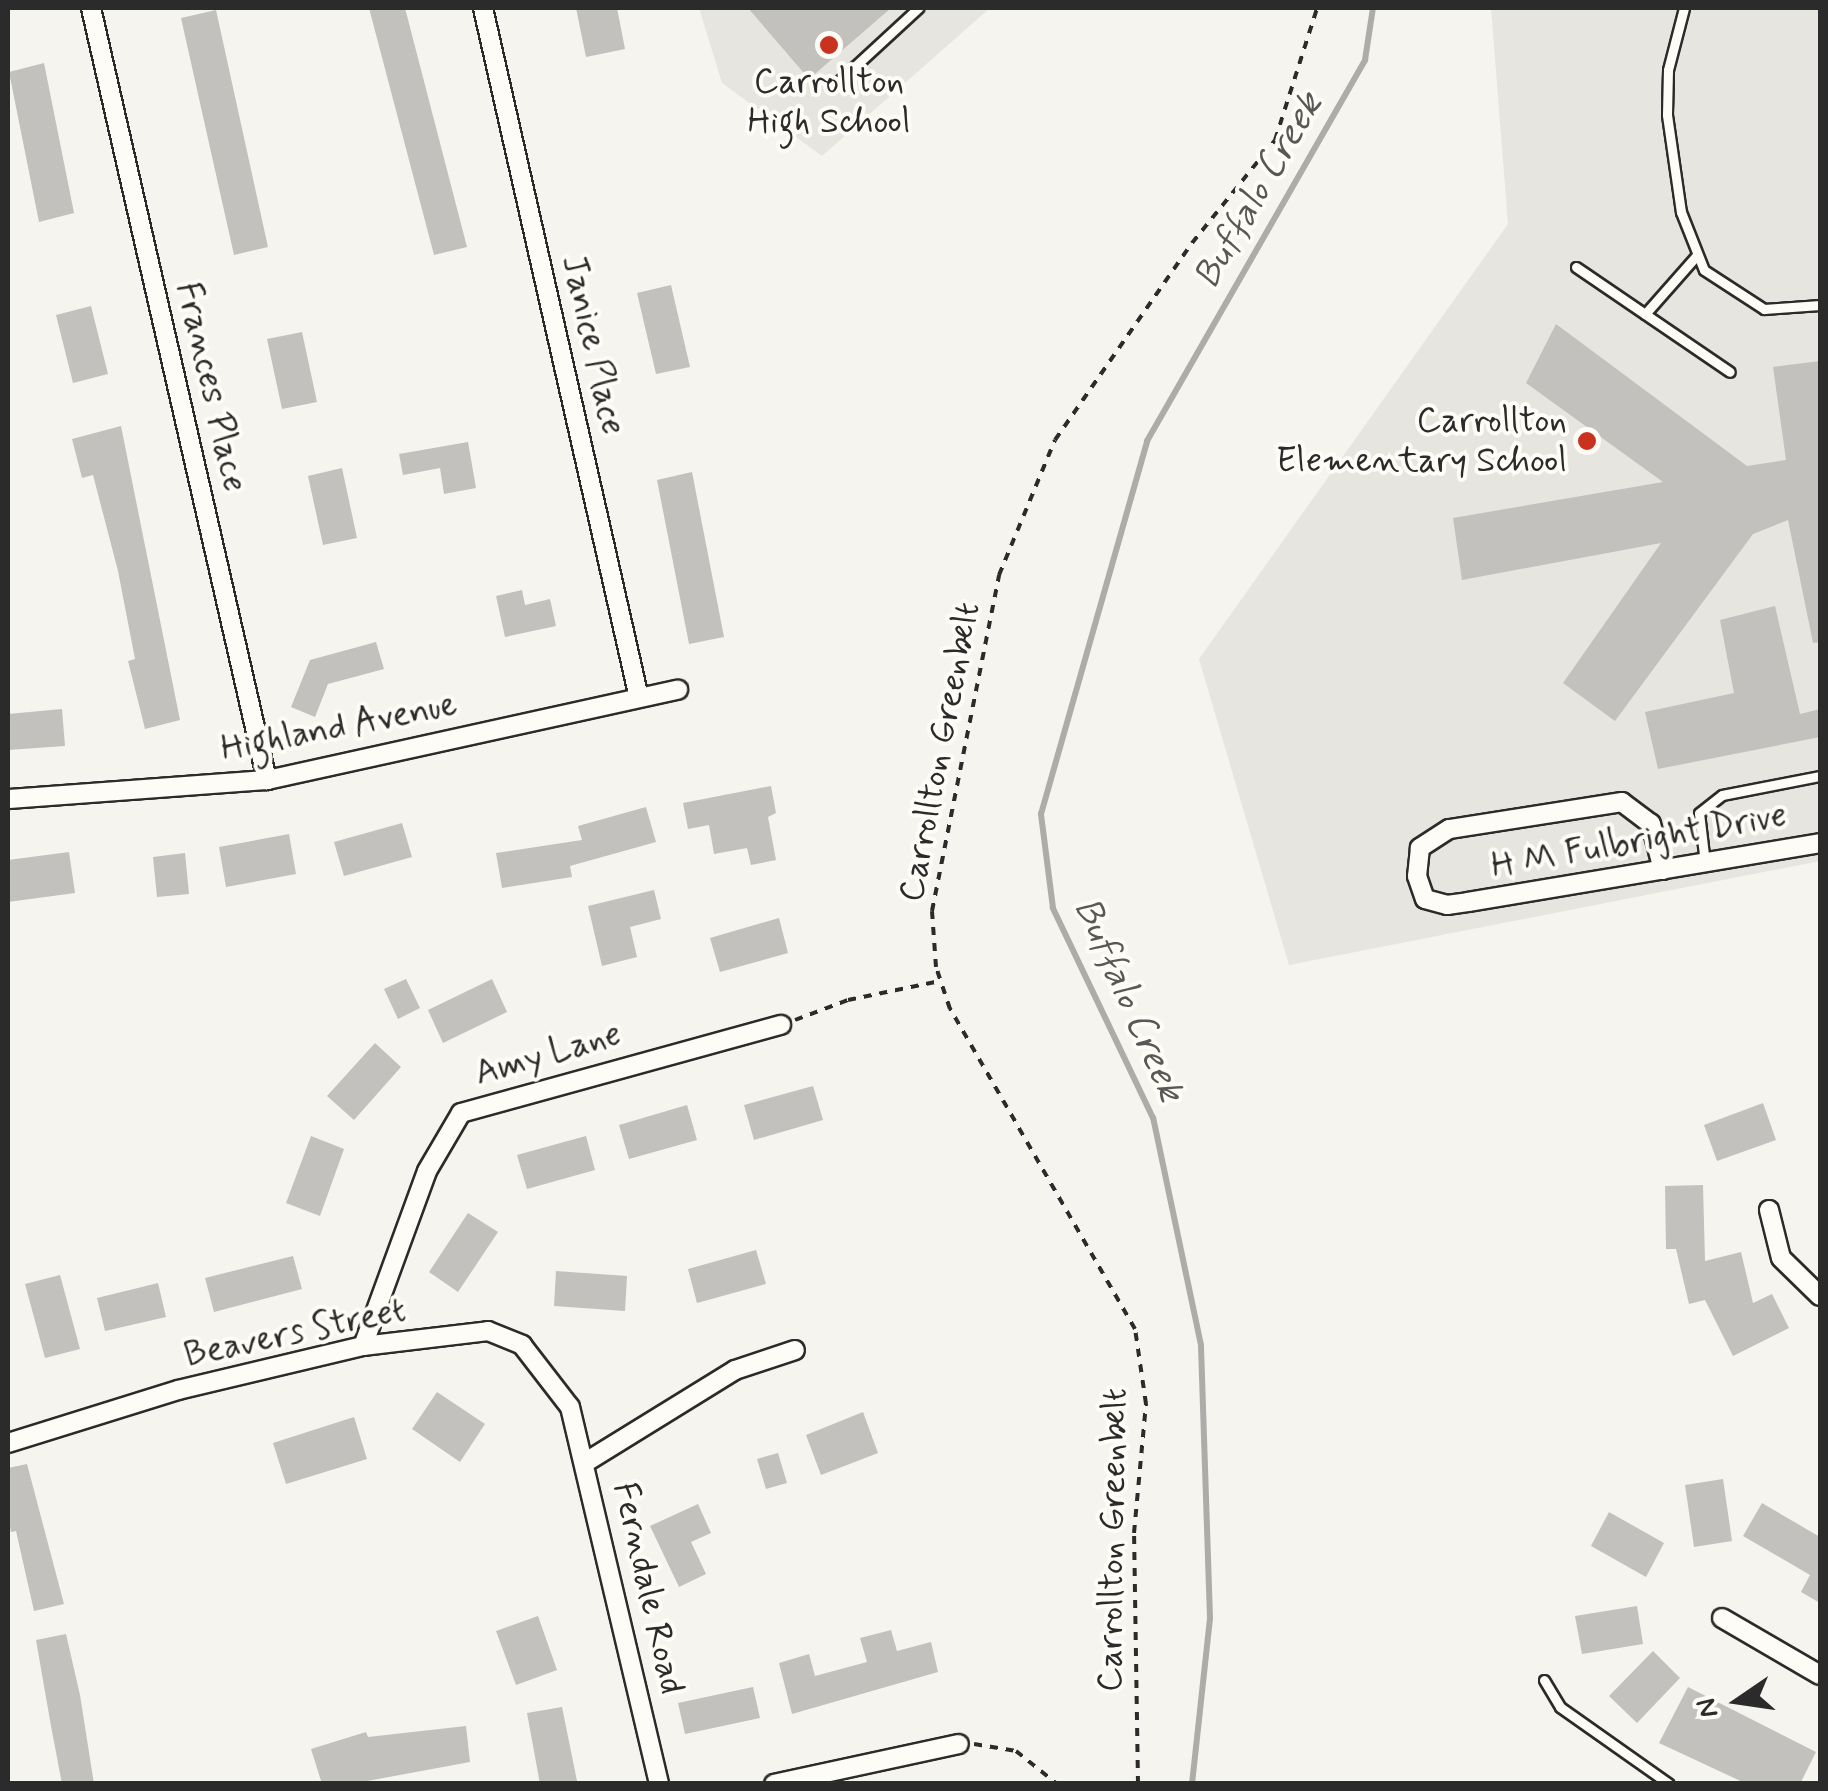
<!DOCTYPE html>
<html>
<head>
<meta charset="utf-8">
<style>
	body { margin:0 }
	#map { position:relative; width:1828px; height:1791px; overflow:hidden; background:#f5f4ef; font-family:Mynerve,sans-serif }
	div>[style] { position:absolute }
	[style*='--x'] { left:calc(var(--x)*1px); top:calc(var(--y)*1px); width:calc(var(--w)*1px); rotate:calc(var(--a)*1deg) }
	.built>* { inset:0; background:#e6e5e0 }
	.stream>* { height:6px; margin:-3px; padding:0 3px; transform-origin:3px; border-radius:3px; background:#adaca9 }
	.building>* { inset:0; background:#c2c1be }
	.path>* { height:4px; margin-top:-2px; transform-origin:0; background:repeating-linear-gradient(90deg,#2b2b2b 0 8px,transparent 0 16px) }
	.roads { filter:drop-shadow(2px 0 #2b2b2b) drop-shadow(-2px 0 #2b2b2b) drop-shadow(0 2px #2b2b2b) drop-shadow(0 -2px #2b2b2b) }
	.service>* { height:9px; margin:-4.5px; padding:0 4.5px; transform-origin:4.5px; border-radius:4.5px; background:#fdfcf7 }
	.minor>* { height:18px; margin:-9px; padding:0 9px; transform-origin:9px; border-radius:9px; background:#fdfcf7 }
	.dots>* { width:28px; height:28px; translate:-50% -50%; box-sizing:border-box; border:5px solid #fdfcf7; border-radius:50% }
	span { translate:-50% -50%; white-space:nowrap; text-align:center; line-height:1.15; -webkit-text-stroke:8px #fdfcf7; paint-order:stroke }
	.poi-label { font-size:35px; color:#2b2b2b }
	.right { translate:-100% -50%; text-align:right }
	.street-label { font-size:35px; color:#2b2b2b }
	.water-label { font-size:38px; color:#585857; font-style:italic }
	.frame { position:absolute; inset:0; border:10px solid #2b2b2b; pointer-events:none }
	.north { position:absolute; left:1688px; top:1651px; width:100px; height:100px; -webkit-text-stroke:8px #fdfcf7; paint-order:stroke; rotate:257deg; font-size:28px; font-weight:700; line-height:40px; text-align:center; color:#2b2b2b }
	.north::after { content:''; display:block; margin:auto; width:35px; height:45px; background:#2b2b2b; clip-path:polygon(50% 0,100% 100%,50% 72%,0 100%) }
</style>
</head>
<body>
<div id="map">
	<div class="built">
		<div style="clip-path:polygon(699px 8px,990px 8px,822px 156px,722px 83px)"></div>
		<div style="clip-path:polygon(1491px 8px,1820px 8px,1820px 861px,1289px 965px,1199px 659px,1508px 224px)"></div>
	</div>
	<div class="stream">
		<div style="--x:1192;--y:1784;--w:167;--a:-83.8"></div>
		<div style="--x:1210;--y:1618;--w:273;--a:-91.9"></div>
		<div style="--x:1201;--y:1345;--w:232;--a:-101.9"></div>
		<div style="--x:1153;--y:1118;--w:233;--a:-115.5"></div>
		<div style="--x:1053;--y:908;--w:95;--a:-97.3"></div>
		<div style="--x:1041;--y:814;--w:388;--a:-74.1"></div>
		<div style="--x:1147;--y:441;--w:439;--a:-60.2"></div>
		<div style="--x:1365;--y:60;--w:53;--a:-81.3"></div>
	</div>
	<div class="building">
		<div style="clip-path:polygon(369px 8px,405px 8px,467px 247px,434px 255px)"></div>
		<div style="clip-path:polygon(576px 8px,617px 8px,625px 49px,586px 57px)"></div>
		<div style="clip-path:polygon(748px 8px,891px 8px,809px 79px)"></div>
		<div style="clip-path:polygon(216px 10px,268px 247px,234px 255px,181px 18px)"></div>
		<div style="clip-path:polygon(44px 63px,74px 213px,39px 222px,9px 72px)"></div>
		<div style="clip-path:polygon(671px 285px,690px 367px,656px 374px,637px 293px)"></div>
		<div style="clip-path:polygon(91px 306px,108px 374px,73px 383px,56px 315px)"></div>
		<div style="clip-path:polygon(1556px 324px,1747px 466px,1786px 460px,1773px 367px,1820px 361px,1820px 642px,1813px 643px,1788px 520px,1753px 534px,1615px 721px,1563px 683px,1661px 543px,1462px 580px,1453px 518px,1663px 482px,1526px 383px)"></div>
		<div style="clip-path:polygon(302px 332px,317px 402px,282px 409px,267px 339px)"></div>
		<div style="clip-path:polygon(121px 426px,180px 720px,145px 729px,128px 661px,135px 659px,118px 571px,93px 475px,82px 478px,72px 439px)"></div>
		<div style="clip-path:polygon(468px 442px,476px 488px,444px 494px,440px 468px,403px 475px,399px 454px)"></div>
		<div style="clip-path:polygon(342px 468px,357px 538px,323px 545px,308px 476px)"></div>
		<div style="clip-path:polygon(692px 472px,724px 637px,689px 644px,657px 480px)"></div>
		<div style="clip-path:polygon(522px 590px,525px 605px,550px 599px,556px 626px,505px 637px,496px 596px)"></div>
		<div style="clip-path:polygon(1775px 606px,1800px 714px,1820px 709px,1820px 737px,1658px 769px,1645px 712px,1734px 693px,1720px 620px)"></div>
		<div style="clip-path:polygon(376px 642px,384px 669px,328px 684px,315px 717px,291px 707px,310px 660px)"></div>
		<div style="clip-path:polygon(62px 709px,65px 746px,8px 750px,8px 714px)"></div>
		<div style="clip-path:polygon(771px 786px,776px 813px,768px 817px,776px 860px,751px 865px,747px 848px,714px 854px,709px 825px,688px 829px,683px 803px)"></div>
		<div style="clip-path:polygon(646px 807px,656px 842px,570px 866px,572px 877px,502px 888px,496px 853px,582px 840px,578px 826px)"></div>
		<div style="clip-path:polygon(402px 823px,412px 857px,344px 876px,334px 842px)"></div>
		<div style="clip-path:polygon(289px 834px,296px 874px,226px 887px,219px 847px)"></div>
		<div style="clip-path:polygon(69px 852px,75px 893px,8px 902px,8px 860px)"></div>
		<div style="clip-path:polygon(185px 853px,189px 894px,157px 897px,153px 857px)"></div>
		<div style="clip-path:polygon(654px 890px,661px 919px,630px 927px,637px 957px,602px 966px,588px 906px)"></div>
		<div style="clip-path:polygon(779px 918px,788px 953px,720px 972px,710px 938px)"></div>
		<div style="clip-path:polygon(406px 979px,420px 1008px,398px 1019px,384px 989px)"></div>
		<div style="clip-path:polygon(492px 979px,507px 1012px,443px 1043px,428px 1010px)"></div>
		<div style="clip-path:polygon(375px 1043px,401px 1067px,354px 1120px,327px 1096px)"></div>
		<div style="clip-path:polygon(813px 1086px,823px 1120px,754px 1140px,744px 1105px)"></div>
		<div style="clip-path:polygon(1763px 1103px,1776px 1140px,1717px 1161px,1704px 1125px)"></div>
		<div style="clip-path:polygon(687px 1105px,697px 1140px,629px 1159px,619px 1125px)"></div>
		<div style="clip-path:polygon(311px 1136px,344px 1149px,320px 1216px,286px 1203px)"></div>
		<div style="clip-path:polygon(586px 1136px,595px 1170px,527px 1189px,517px 1155px)"></div>
		<div style="clip-path:polygon(1703px 1185px,1705px 1261px,1741px 1252px,1753px 1303px,1772px 1294px,1789px 1328px,1733px 1356px,1705px 1300px,1689px 1304px,1676px 1249px,1666px 1249px,1665px 1186px)"></div>
		<div style="clip-path:polygon(468px 1213px,498px 1232px,458px 1292px,429px 1272px)"></div>
		<div style="clip-path:polygon(756px 1250px,766px 1284px,697px 1303px,688px 1269px)"></div>
		<div style="clip-path:polygon(293px 1256px,302px 1289px,214px 1312px,205px 1278px)"></div>
		<div style="clip-path:polygon(556px 1271px,627px 1276px,625px 1311px,554px 1306px)"></div>
		<div style="clip-path:polygon(60px 1275px,80px 1349px,45px 1358px,25px 1284px)"></div>
		<div style="clip-path:polygon(158px 1283px,166px 1317px,105px 1331px,97px 1298px)"></div>
		<div style="clip-path:polygon(437px 1392px,485px 1424px,460px 1462px,412px 1429px)"></div>
		<div style="clip-path:polygon(863px 1412px,878px 1453px,821px 1475px,806px 1435px)"></div>
		<div style="clip-path:polygon(354px 1417px,367px 1459px,286px 1484px,273px 1443px)"></div>
		<div style="clip-path:polygon(778px 1453px,787px 1483px,766px 1489px,757px 1459px)"></div>
		<div style="clip-path:polygon(27px 1464px,64px 1604px,34px 1611px,16px 1531px,11px 1532px,8px 1518px,8px 1468px)"></div>
		<div style="clip-path:polygon(1723px 1479px,1732px 1541px,1694px 1547px,1685px 1485px)"></div>
		<div style="clip-path:polygon(1762px 1503px,1820px 1537px,1820px 1603px,1801px 1592px,1810px 1575px,1743px 1536px)"></div>
		<div style="clip-path:polygon(698px 1504px,711px 1533px,691px 1542px,706px 1574px,679px 1587px,650px 1526px)"></div>
		<div style="clip-path:polygon(1609px 1512px,1664px 1543px,1646px 1577px,1591px 1546px)"></div>
		<div style="clip-path:polygon(1637px 1606px,1643px 1644px,1582px 1654px,1575px 1616px)"></div>
		<div style="clip-path:polygon(538px 1616px,557px 1670px,516px 1685px,496px 1631px)"></div>
		<div style="clip-path:polygon(891px 1630px,897px 1651px,931px 1642px,938px 1672px,792px 1714px,779px 1663px,809px 1654px,815px 1676px,867px 1662px,860px 1638px)"></div>
		<div style="clip-path:polygon(66px 1634px,80px 1695px,94px 1784px,62px 1784px,51px 1726px,36px 1640px)"></div>
		<div style="clip-path:polygon(1653px 1651px,1680px 1678px,1637px 1723px,1609px 1696px)"></div>
		<div style="clip-path:polygon(753px 1687px,760px 1718px,685px 1734px,678px 1703px)"></div>
		<div style="clip-path:polygon(1688px 1687px,1816px 1752px,1800px 1784px,1747px 1784px,1659px 1743px)"></div>
		<div style="clip-path:polygon(562px 1707px,577px 1781px,540px 1784px,527px 1713px)"></div>
		<div style="clip-path:polygon(466px 1726px,470px 1762px,351px 1784px,322px 1784px,311px 1749px,366px 1732px,368px 1737px)"></div>
	</div>
	<div class="path">
		<div style="--x:795;--y:1020;--w:57;--a:-20.7"></div>
		<div style="--x:848;--y:1000;--w:94;--a:-11.7"></div>
		<div style="--x:974;--y:1744;--w:43;--a:9.5"></div>
		<div style="--x:1016;--y:1751;--w:53;--a:38.8"></div>
		<div style="--x:1138;--y:1784;--w:251;--a:-90.9"></div>
		<div style="--x:1134;--y:1533;--w:130;--a:-84.7"></div>
		<div style="--x:1146;--y:1404;--w:76;--a:-98.3"></div>
		<div style="--x:1135;--y:1329;--w:370;--a:-120"></div>
		<div style="--x:950;--y:1009;--w:44;--a:-108.4"></div>
		<div style="--x:936;--y:967;--w:56;--a:-94.1"></div>
		<div style="--x:932;--y:911;--w:343;--a:-78.7"></div>
		<div style="--x:999;--y:575;--w:146;--a:-67.5"></div>
		<div style="--x:1055;--y:440;--w:240;--a:-55.2"></div>
		<div style="--x:1192;--y:243;--w:132;--a:-51.1"></div>
		<div style="--x:1275;--y:140;--w:139;--a:-72.3"></div>
	</div>
	<div class="roads">
		<div class="service">
			<div style="--x:1684;--y:8;--w:64;--a:104.5"></div>
			<div style="--x:1668;--y:70;--w:45;--a:91.3"></div>
			<div style="--x:1667;--y:115;--w:98;--a:81.8"></div>
			<div style="--x:1681;--y:212;--w:62;--a:68.4"></div>
			<div style="--x:1704;--y:270;--w:72;--a:33"></div>
			<div style="--x:1764;--y:309;--w:56;--a:-4.1"></div>
			<div style="--x:839;--y:81;--w:108;--a:-42.7"></div>
			<div style="--x:1576;--y:267;--w:186;--a:34.3"></div>
			<div style="--x:1645;--y:314;--w:79;--a:-48.6"></div>
			<div style="--x:1705;--y:863;--w:50;--a:-96.8"></div>
			<div style="--x:1699;--y:813;--w:29;--a:-38"></div>
			<div style="--x:1722;--y:795;--w:100;--a:-11"></div>
			<div style="--x:1544;--y:1680;--w:31;--a:59"></div>
			<div style="--x:1560;--y:1707;--w:133;--a:35.2"></div>
		</div>
		<div class="minor">
			<div style="--x:91;--y:8;--w:792;--a:77.16"></div>
			<div style="--x:483;--y:8;--w:707;--a:77.26"></div>
			<div style="--x:8;--y:799;--w:260;--a:-4.2"></div>
			<div style="--x:267;--y:780;--w:421;--a:-12.4"></div>
			<div style="--x:1663;--y:870;--w:48;--a:-104.6"></div>
			<div style="--x:1651;--y:824;--w:36;--a:-143"></div>
			<div style="--x:1622;--y:802;--w:175;--a:171.1"></div>
			<div style="--x:1449;--y:829;--w:35;--a:147"></div>
			<div style="--x:1420;--y:848;--w:28;--a:96"></div>
			<div style="--x:1417;--y:876;--w:24;--a:71"></div>
			<div style="--x:1425;--y:899;--w:23;--a:15"></div>
			<div style="--x:1447;--y:905;--w:21;--a:-8"></div>
			<div style="--x:1468;--y:902;--w:357;--a:-9.5"></div>
			<div style="--x:1769;--y:1210;--w:49;--a:76"></div>
			<div style="--x:1781;--y:1258;--w:54;--a:44.3"></div>
			<div style="--x:363;--y:1346;--w:186;--a:-69.9"></div>
			<div style="--x:427;--y:1171;--w:67;--a:-59.6"></div>
			<div style="--x:461;--y:1113;--w:332;--a:-15.4"></div>
			<div style="--x:8;--y:1443;--w:178;--a:-17.3"></div>
			<div style="--x:178;--y:1390;--w:190;--a:-13.4"></div>
			<div style="--x:363;--y:1346;--w:126;--a:-6.8"></div>
			<div style="--x:488;--y:1331;--w:37;--a:22"></div>
			<div style="--x:522;--y:1345;--w:78;--a:52.3"></div>
			<div style="--x:570;--y:1407;--w:387;--a:76.7"></div>
			<div style="--x:586;--y:1462;--w:175;--a:-31.7"></div>
			<div style="--x:735;--y:1370;--w:63;--a:-18.4"></div>
			<div style="--x:1722;--y:1618;--w:113;--a:30.2"></div>
			<div style="--x:774;--y:1784;--w:189;--a:-12.2"></div>
		</div>
	</div>
	<div class="dots">
		<div style="left:829px;top:45px;background:#c8321e"></div>
		<div style="left:1587px;top:441px;background:#c8321e"></div>
	</div>
	<div class="poi-label">
		<span style="left:829px;top:102px">Carrollton<br>High School</span>
		<span class="right" style="left:1567px;top:441px">Carrollton<br>Elementary School</span>
	</div>
	<div class="street-label">
		<span style="left:593px;top:345px;rotate:77deg">Janice Place</span>
		<span style="left:211px;top:387px;rotate:77deg">Frances Place</span>
		<span style="left:339px;top:727px;rotate:-11deg">Highland Avenue</span>
		<span style="left:940px;top:752px;rotate:-79deg">Carrollton Greenbelt</span>
		<span style="left:1639px;top:841px;rotate:-10deg">H M Fulbright Drive</span>
		<span style="left:548px;top:1054px;rotate:-16deg">Amy Lane</span>
		<span style="left:295px;top:1333px;rotate:-12deg">Beavers Street</span>
		<span style="left:1113px;top:1540px;rotate:-89deg">Carrollton Greenbelt</span>
		<span style="left:648px;top:1588px;rotate:77deg">Ferndale Road</span>
	</div>
	<div class="water-label">
		<span style="left:1259px;top:191px;rotate:-60deg">Buffalo Creek</span>
		<span style="left:1128px;top:1000px;rotate:66deg">Buffalo Creek</span>
	</div>
	<div class="frame"></div>
	<div class="north">N</div>
</div>
</body>
</html>
